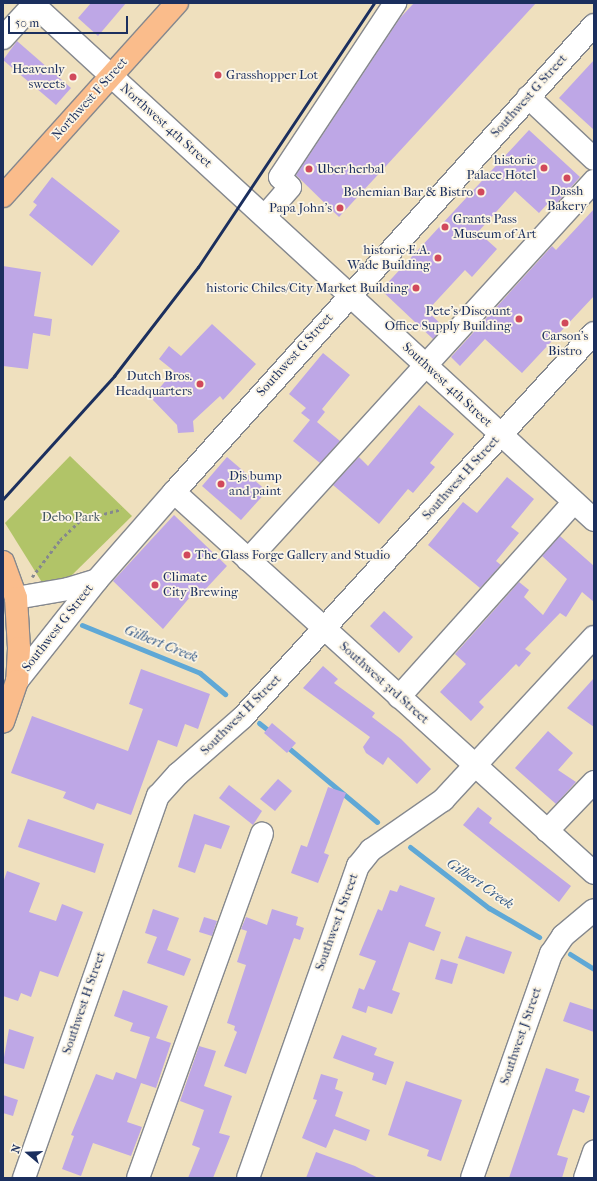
<!DOCTYPE html>
<html>
<head>
<meta charset="utf-8">
<style>
	body { margin:0 }
	#map { position:relative; width:597px; height:1181px; overflow:hidden; background:#efe0be; font-family:"IM FELL French Canon",serif }
	div>[style] { position:absolute }
	[style*='--x'] { left:calc(var(--x)*1px); top:calc(var(--y)*1px); width:calc(var(--w)*1px); rotate:calc(var(--a)*1deg) }
	.green>* { inset:0; background:#b1c468 }
	.stream>* { height:5px; margin:-2.5px; padding:0 2.5px; transform-origin:2.5px; border-radius:2.5px; background:#5fa8d6 }
	.building>* { inset:0; background:#bea7e6 }
	.path>* { height:2.5px; margin-top:-1.25px; transform-origin:0; background:repeating-linear-gradient(90deg,#85888e 0 3px,transparent 0 6px) }
	.roads { filter:drop-shadow(1px 0 #85888e) drop-shadow(-1px 0 #85888e) drop-shadow(0 1px #85888e) drop-shadow(0 -1px #85888e) }
	.minor>* { height:22px; margin:-11px; padding:0 11px; transform-origin:11px; border-radius:11px; background:#fff }
	.major>* { height:22px; margin:-11px; padding:0 11px; transform-origin:11px; border-radius:11px; background:#fabc8b }
	.rail>* { height:3px; margin:-1.5px; padding:0 1.5px; transform-origin:1.5px; border-radius:1.5px; background:#1b2f5e }
	.dots>* { width:11px; height:11px; translate:-50% -50%; box-sizing:border-box; border:2px solid #fcf5e5; border-radius:50% }
	span { translate:-50% -50%; white-space:nowrap; text-align:center; line-height:1.15; -webkit-text-stroke:3.5px #fcf5e5; paint-order:stroke }
	.poi-label { font-size:13px; color:#1b2f5e }
	.right { translate:-100% -50%; text-align:right }
	.left { translate:0 -50%; text-align:left }
	.street-label { font-size:13px; color:#1b2f5e }
	.park-label { font-size:13px; color:#405460 }
	.water-label { font-size:14px; color:#335988; font-style:italic }
	.frame { position:absolute; inset:0; border:4px solid #1b2f5e; pointer-events:none }
	.north { position:absolute; left:8px; top:1133px; width:40px; height:40px; -webkit-text-stroke:3px #fcf5e5; paint-order:stroke; rotate:289deg; font-size:11px; font-weight:700; line-height:16px; text-align:center; color:#1b2f5e }
	.north::after { content:''; display:block; margin:auto; width:14px; height:18px; background:#1b2f5e; clip-path:polygon(50% 0,100% 100%,50% 72%,0 100%) }
	.scale { position:absolute; left:8px; top:16px; width:120px; height:18px; box-sizing:border-box; border:2px solid #1b2f5e; border-top:0; padding-left:5px; font-size:12px; line-height:14px; white-space:nowrap; color:#1b2f5e; -webkit-text-stroke:3px #fcf5e5; paint-order:stroke }
</style>
</head>
<body>
<div id="map">
	<div class="green">
		<div style="clip-path:polygon(70px 456px,132px 516px,71px 576px,43px 584px,5px 523px)"></div>
	</div>
	<div class="stream">
		<div style="--x:82;--y:625;--w:127;--a:22.1"></div>
		<div style="--x:200;--y:673;--w:33;--a:40"></div>
		<div style="--x:259;--y:723;--w:16;--a:38"></div>
		<div style="--x:285;--y:745;--w:120;--a:39.9"></div>
		<div style="--x:410;--y:847;--w:100;--a:37.7"></div>
		<div style="--x:489;--y:908;--w:58;--a:30.1"></div>
		<div style="--x:570;--y:954;--w:28;--a:32"></div>
	</div>
	<div class="building">
		<div style="clip-path:polygon(91px 3px,126px 3px,98px 36px,78px 18px)"></div>
		<div style="clip-path:polygon(414px 3px,536px 3px,339px 217px,296px 175px,400px 18px)"></div>
		<div style="clip-path:polygon(17px 41px,71px 88px,56px 105px,3px 60px)"></div>
		<div style="clip-path:polygon(594px 60px,594px 130px,559px 98px)"></div>
		<div style="clip-path:polygon(529px 130px,580px 177px,556px 204px,551px 200px,539px 213px,515px 191px,478px 232px,497px 249px,472px 277px,465px 270px,427px 311px,444px 327px,433px 339px,381px 290px)"></div>
		<div style="clip-path:polygon(52px 177px,120px 231px,92px 266px,29px 215px,37px 205px,33px 202px)"></div>
		<div style="clip-path:polygon(594px 209px,594px 296px,522px 373px,485px 339px,460px 366px,451px 357px,552px 246px,556px 250px)"></div>
		<div style="clip-path:polygon(3px 266px,41px 272px,34px 316px,52px 319px,50px 336px,33px 333px,28px 369px,3px 366px)"></div>
		<div style="clip-path:polygon(212px 324px,256px 364px,223px 400px,220px 396px,193px 421px,194px 432px,178px 433px,177px 425px,151px 398px,174px 371px,159px 359px,169px 346px,181px 356px)"></div>
		<div style="clip-path:polygon(323px 353px,350px 375px,322px 409px,325px 412px,317px 422px,340px 441px,320px 463px,293px 441px,310px 420px,301px 413px,306px 408px,289px 394px)"></div>
		<div style="clip-path:polygon(419px 405px,454px 434px,430px 463px,435px 467px,413px 493px,408px 489px,379px 524px,333px 485px,359px 457px,368px 466px)"></div>
		<div style="clip-path:polygon(227px 457px,267px 491px,241px 520px,202px 486px)"></div>
		<div style="clip-path:polygon(507px 477px,534px 499px,511px 527px,519px 533px,496px 561px,501px 565px,480px 588px,428px 545px,463px 502px,477px 513px)"></div>
		<div style="clip-path:polygon(174px 515px,227px 566px,201px 594px,196px 590px,163px 629px,113px 581px)"></div>
		<div style="clip-path:polygon(560px 536px,594px 566px,594px 602px,582px 592px,566px 617px,560px 613px,525px 649px,531px 653px,519px 667px,516px 664px,479px 702px,484px 707px,471px 721px,440px 692px,466px 664px,455px 654px,519px 582px,529px 590px,524px 597px,543px 615px,567px 579px,542px 556px)"></div>
		<div style="clip-path:polygon(384px 611px,413px 637px,399px 653px,370px 626px)"></div>
		<div style="clip-path:polygon(323px 666px,338px 679px,334px 683px,375px 713px,372px 717px,401px 739px,431px 769px,417px 784px,388px 757px,383px 765px,366px 753px,363px 747px,370px 737px,303px 688px)"></div>
		<div style="clip-path:polygon(141px 669px,210px 694px,198px 729px,185px 724px,177px 747px,158px 740px,131px 815px,97px 803px,94px 810px,63px 798px,66px 792px,11px 773px,32px 716px,128px 751px,143px 709px,129px 704px)"></div>
		<div style="clip-path:polygon(594px 678px,594px 727px,567px 708px)"></div>
		<div style="clip-path:polygon(272px 723px,296px 743px,287px 753px,264px 733px)"></div>
		<div style="clip-path:polygon(548px 731px,573px 753px,558px 770px,576px 782px,556px 804px,515px 768px)"></div>
		<div style="clip-path:polygon(278px 779px,292px 791px,275px 811px,260px 799px)"></div>
		<div style="clip-path:polygon(229px 785px,262px 811px,253px 825px,219px 798px)"></div>
		<div style="clip-path:polygon(328px 787px,346px 793px,324px 853px,329px 855px,318px 883px,291px 873px,301px 845px,307px 847px)"></div>
		<div style="clip-path:polygon(478px 807px,492px 818px,489px 823px,571px 886px,559px 902px,463px 825px)"></div>
		<div style="clip-path:polygon(194px 814px,230px 826px,221px 849px,205px 844px,195px 873px,178px 867px)"></div>
		<div style="clip-path:polygon(28px 819px,104px 844px,95px 873px,18px 847px)"></div>
		<div style="clip-path:polygon(7px 871px,40px 883px,29px 912px,56px 921px,62px 904px,83px 912px,58px 977px,40px 971px,31px 997px,21px 993px,18px 1001px,3px 996px,3px 883px)"></div>
		<div style="clip-path:polygon(400px 885px,435px 898px,425px 926px,441px 932px,434px 951px,409px 942px,392px 990px,400px 993px,392px 1014px,368px 1006px,366px 1013px,352px 1008px,359px 988px,364px 990px,376px 961px,359px 955px,378px 909px,382px 911px,390px 890px,397px 892px)"></div>
		<div style="clip-path:polygon(153px 909px,179px 918px,167px 950px,191px 959px,184px 976px,147px 963px,157px 937px,145px 933px)"></div>
		<div style="clip-path:polygon(272px 909px,298px 917px,296px 925px,304px 928px,300px 940px,294px 938px,246px 1074px,224px 1066px,237px 1032px,234px 1030px,235px 1026px,227px 1023px,246px 965px,237px 962px,247px 931px,241px 929px,246px 917px,267px 925px)"></div>
		<div style="clip-path:polygon(204px 917px,217px 921px,212px 936px,199px 932px)"></div>
		<div style="clip-path:polygon(466px 936px,512px 952px,504px 974px,458px 958px)"></div>
		<div style="clip-path:polygon(441px 959px,458px 964px,452px 984px,435px 979px)"></div>
		<div style="clip-path:polygon(123px 990px,168px 1006px,156px 1038px,171px 1043px,156px 1088px,141px 1083px,127px 1122px,142px 1127px,131px 1156px,93px 1143px,81px 1176px,62px 1169px,74px 1136px,71px 1135px,96px 1074px,113px 1080px,116px 1072px,136px 1079px,150px 1037px,130px 1031px,133px 1023px,114px 1016px)"></div>
		<div style="clip-path:polygon(570px 1002px,594px 1010px,594px 1032px,563px 1021px)"></div>
		<div style="clip-path:polygon(9px 1029px,34px 1037px,24px 1069px,3px 1063px)"></div>
		<div style="clip-path:polygon(342px 1035px,377px 1048px,374px 1055px,394px 1062px,386px 1085px,372px 1080px,374px 1073px,333px 1058px)"></div>
		<div style="clip-path:polygon(199px 1046px,216px 1051px,204px 1086px,232px 1096px,219px 1133px,230px 1136px,213px 1178px,188px 1178px,200px 1148px,192px 1145px,204px 1110px,180px 1101px)"></div>
		<div style="clip-path:polygon(546px 1068px,579px 1079px,575px 1091px,590px 1096px,584px 1113px,573px 1109px,557px 1155px,568px 1158px,562px 1178px,509px 1178px)"></div>
		<div style="clip-path:polygon(321px 1074px,338px 1079px,335px 1089px,343px 1092px,335px 1116px,370px 1130px,366px 1141px,334px 1129px,326px 1148px,302px 1138px,317px 1100px,313px 1099px)"></div>
		<div style="clip-path:polygon(406px 1081px,462px 1100px,441px 1161px,427px 1156px,429px 1150px,388px 1135px)"></div>
		<div style="clip-path:polygon(3px 1095px,18px 1100px,13px 1116px,3px 1113px)"></div>
		<div style="clip-path:polygon(316px 1152px,355px 1166px,378px 1178px,306px 1178px)"></div>
	</div>
	<div class="path">
		<div style="--x:80;--y:512;--w:8;--a:83"></div>
		<div style="--x:32;--y:577;--w:46;--a:-52.9"></div>
		<div style="--x:60;--y:540;--w:29;--a:-44"></div>
		<div style="--x:81;--y:520;--w:42;--a:-15"></div>
	</div>
	<div class="roads">
		<div class="minor">
			<div style="--x:32;--y:3;--w:764;--a:42.61"></div>
			<div style="--x:3;--y:38;--w:47;--a:-47.6"></div>
			<div style="--x:528;--y:97;--w:91;--a:43.2"></div>
			<div style="--x:265;--y:216;--w:38;--a:-49"></div>
			<div style="--x:290;--y:187;--w:14;--a:-135"></div>
			<div style="--x:280;--y:177;--w:209;--a:-56.5"></div>
			<div style="--x:174;--y:492;--w:567;--a:42.21"></div>
			<div style="--x:248;--y:560;--w:513;--a:-47.61"></div>
			<div style="--x:16;--y:598;--w:53;--a:-9.8"></div>
			<div style="--x:68;--y:589;--w:30;--a:-17"></div>
			<div style="--x:17;--y:681;--w:129;--a:-51.6"></div>
			<div style="--x:97;--y:580;--w:117;--a:-48.8"></div>
			<div style="--x:174;--y:492;--w:628;--a:-48.03"></div>
			<div style="--x:399;--y:697;--w:262;--a:-48.1"></div>
			<div style="--x:547;--y:831;--w:68;--a:-46.2"></div>
			<div style="--x:24;--y:1178;--w:405;--a:-70.7"></div>
			<div style="--x:158;--y:796;--w:30;--a:-48"></div>
			<div style="--x:178;--y:774;--w:86;--a:-41.2"></div>
			<div style="--x:243;--y:717;--w:520;--a:-47.57"></div>
			<div style="--x:138;--y:1178;--w:366;--a:-70.2"></div>
			<div style="--x:248;--y:1178;--w:331;--a:-70.6"></div>
			<div style="--x:358;--y:866;--w:21;--a:-51"></div>
			<div style="--x:371;--y:850;--w:88;--a:-34.8"></div>
			<div style="--x:443;--y:800;--w:222;--a:-47.2"></div>
			<div style="--x:472;--y:1178;--w:238;--a:-70.6"></div>
			<div style="--x:551;--y:954;--w:22;--a:-56"></div>
			<div style="--x:563;--y:936;--w:40;--a:-40"></div>
			<div style="--x:585;--y:1178;--w:28;--a:-71"></div>
		</div>
		<div class="major">
			<div style="--x:3;--y:196;--w:260;--a:-48"></div>
			<div style="--x:3;--y:562;--w:38;--a:70"></div>
			<div style="--x:16;--y:598;--w:50;--a:86.6"></div>
			<div style="--x:19;--y:648;--w:33;--a:93"></div>
			<div style="--x:17;--y:681;--w:43;--a:108.9"></div>
		</div>
	</div>
	<div class="rail">
		<div style="--x:3;--y:499;--w:166;--a:-47.9"></div>
		<div style="--x:114;--y:376;--w:138;--a:-52.4"></div>
		<div style="--x:198;--y:267;--w:317;--a:-56.3"></div>
	</div>
	<div class="dots">
		<div style="left:218px;top:75px;background:#d1495b"></div>
		<div style="left:73px;top:77px;background:#d1495b"></div>
		<div style="left:544px;top:168px;background:#d1495b"></div>
		<div style="left:309px;top:169px;background:#d1495b"></div>
		<div style="left:567px;top:178px;background:#d1495b"></div>
		<div style="left:481px;top:192px;background:#d1495b"></div>
		<div style="left:340px;top:208px;background:#d1495b"></div>
		<div style="left:445px;top:227px;background:#d1495b"></div>
		<div style="left:438px;top:258px;background:#d1495b"></div>
		<div style="left:416px;top:288px;background:#d1495b"></div>
		<div style="left:519px;top:319px;background:#d1495b"></div>
		<div style="left:565px;top:323px;background:#d1495b"></div>
		<div style="left:200px;top:384px;background:#d1495b"></div>
		<div style="left:221px;top:484px;background:#d1495b"></div>
		<div style="left:187px;top:555px;background:#d1495b"></div>
		<div style="left:155px;top:585px;background:#d1495b"></div>
	</div>
	<div class="poi-label">
		<span class="right" style="left:65px;top:77px">Heavenly<br>sweets</span>
		<span class="left" style="left:226px;top:75px">Grasshopper Lot</span>
		<span class="right" style="left:536px;top:168px">historic<br>Palace Hotel</span>
		<span class="left" style="left:317px;top:169px">Uber herbal</span>
		<span class="right" style="left:473px;top:192px">Bohemian Bar &amp; Bistro</span>
		<span style="left:567px;top:199px">Dassh<br>Bakery</span>
		<span class="right" style="left:332px;top:208px">Papa John's</span>
		<span class="left" style="left:453px;top:227px">Grants Pass<br>Museum of Art</span>
		<span class="right" style="left:430px;top:258px">historic E.A.<br>Wade Building</span>
		<span class="right" style="left:408px;top:288px">historic Chiles/City Market Building</span>
		<span class="right" style="left:511px;top:319px">Pete's Discount<br>Office Supply Building</span>
		<span style="left:565px;top:344px">Carson's<br>Bistro</span>
		<span class="right" style="left:192px;top:384px">Dutch Bros.<br>Headquarters</span>
		<span class="left" style="left:229px;top:484px">Djs bump<br>and paint</span>
		<span class="left" style="left:195px;top:555px">The Glass Forge Gallery and Studio</span>
		<span class="left" style="left:163px;top:585px">Climate<br>City Brewing</span>
	</div>
	<div class="street-label">
		<span style="left:529px;top:96px;rotate:-48deg">Southwest G Street</span>
		<span style="left:90px;top:99px;rotate:-48deg">Northwest F Street</span>
		<span style="left:166px;top:126px;rotate:42deg">Northwest 4th Street</span>
		<span style="left:295px;top:355px;rotate:-48deg">Southwest G Street</span>
		<span style="left:447px;top:385px;rotate:43deg">Southwest 4th Street</span>
		<span style="left:461px;top:478px;rotate:-48deg">Southwest H Street</span>
		<span style="left:58px;top:628px;rotate:-52deg">Southwest G Street</span>
		<span style="left:384px;top:683px;rotate:42deg">Southwest 3rd Street</span>
		<span style="left:241px;top:715px;rotate:-45deg">Southwest H Street</span>
		<span style="left:337px;top:922px;rotate:-70deg">Southwest I Street</span>
		<span style="left:84px;top:1003px;rotate:-71deg">Southwest H Street</span>
		<span style="left:521px;top:1036px;rotate:-71deg">Southwest J Street</span>
	</div>
	<div class="park-label">
		<span style="left:71px;top:517px">Debo Park</span>
	</div>
	<div class="water-label">
		<span style="left:161px;top:644px;rotate:22deg">Gilbert Creek</span>
		<span style="left:480px;top:884px;rotate:35deg">Gilbert Creek</span>
	</div>
	<div class="frame"></div>
	<div class="north">N</div>
	<div class="scale">50 m</div>
</div>
</body>
</html>
